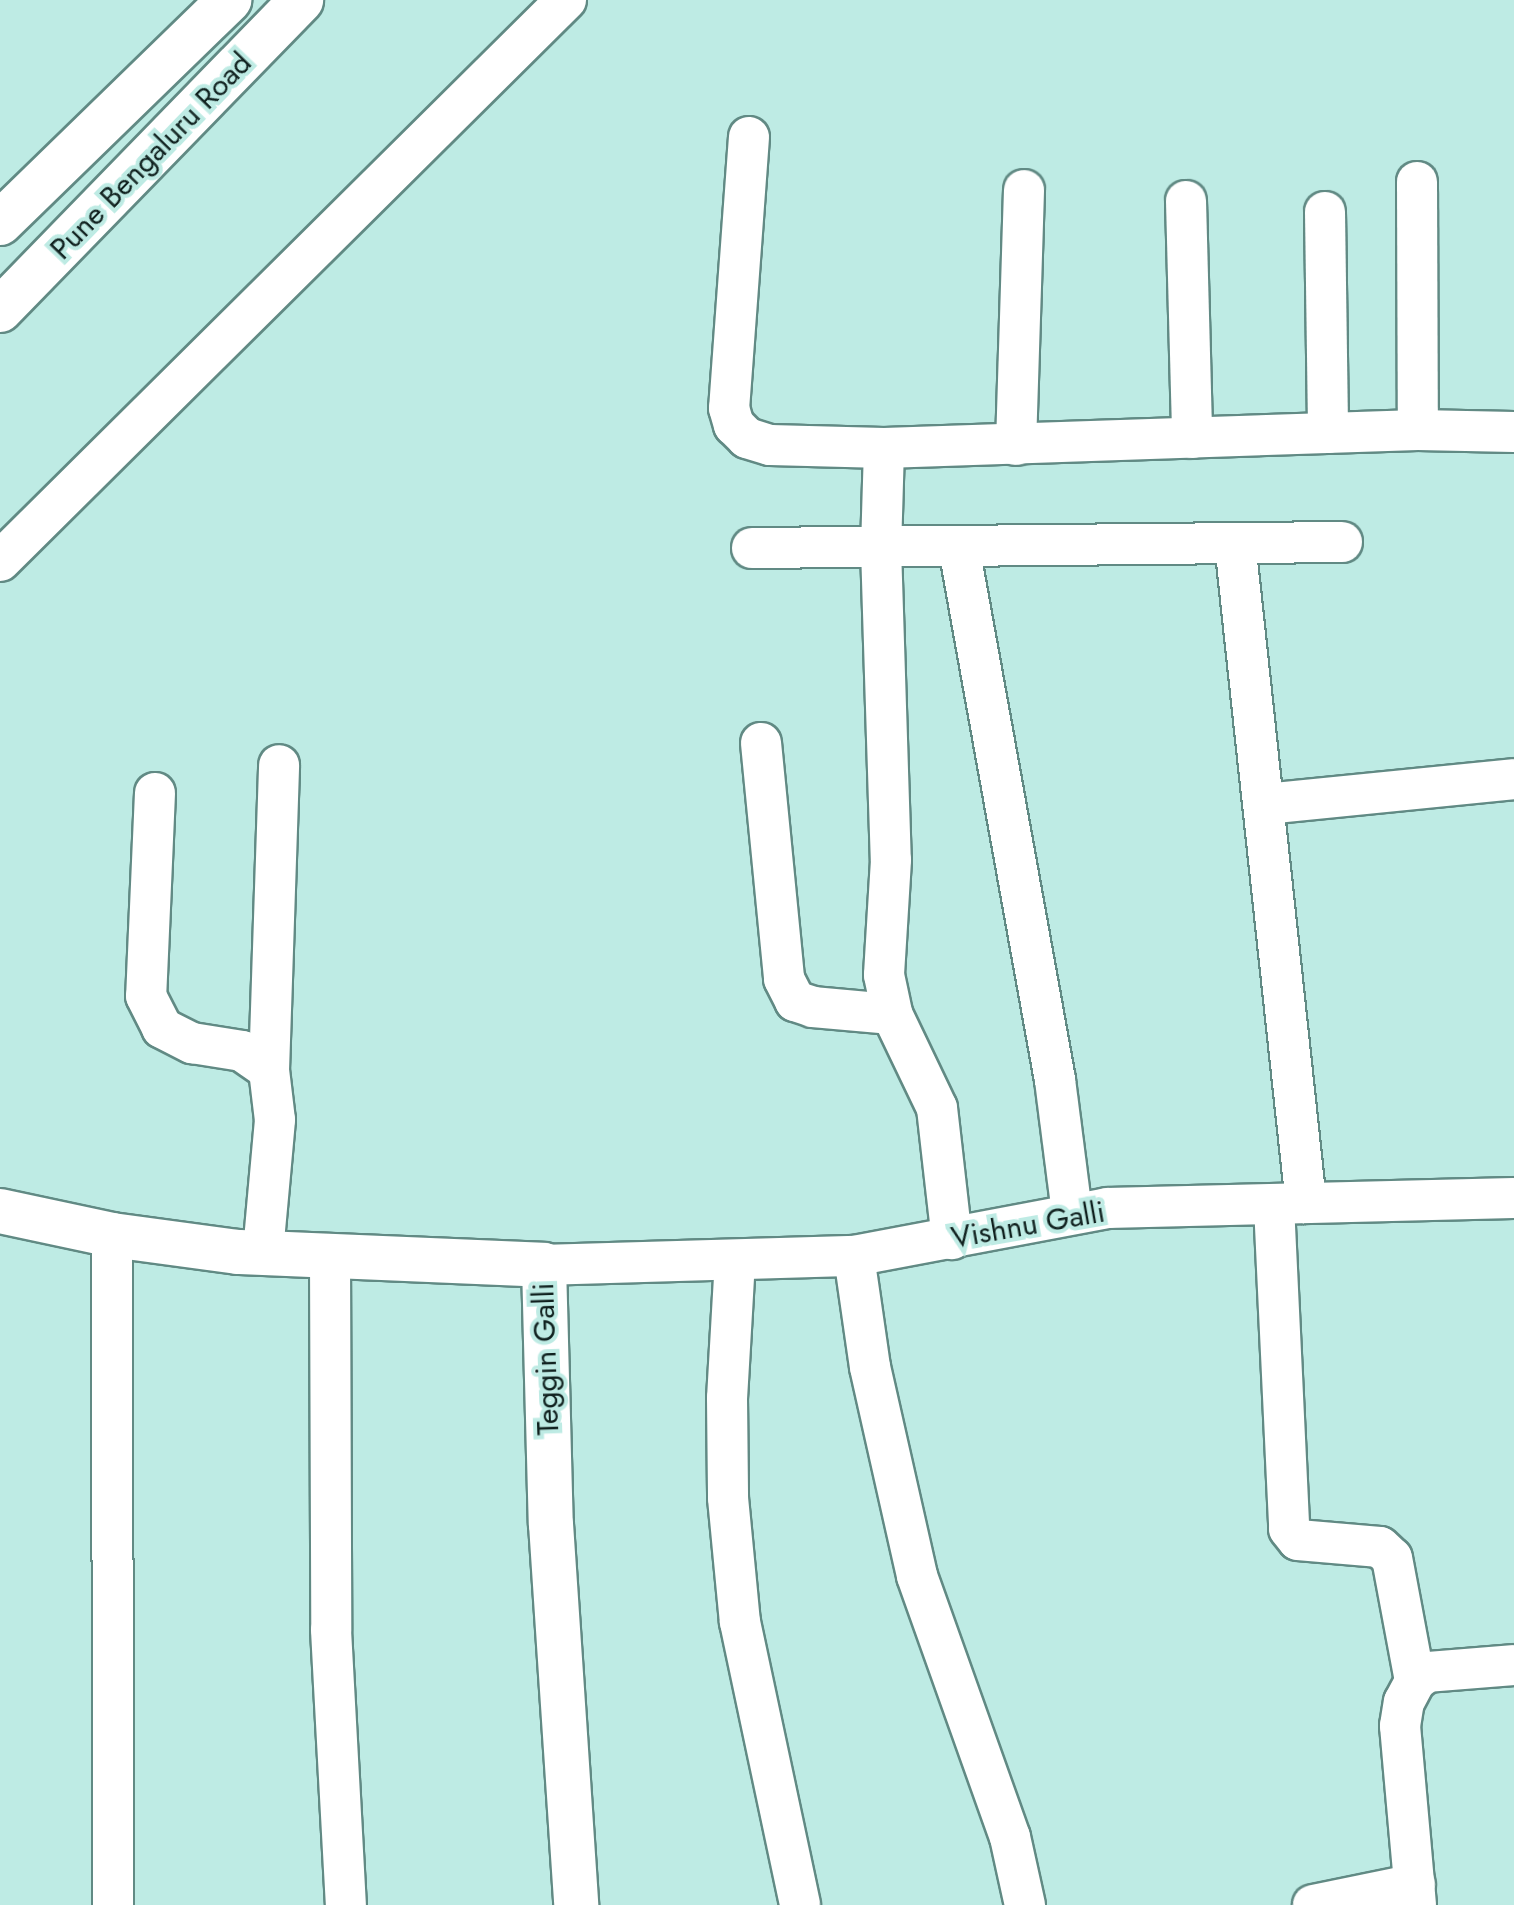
<!DOCTYPE html>
<html>
<head>
<meta charset="utf-8">
<style>
	body { margin:0 }
	#map { position:relative; width:1514px; height:1905px; overflow:hidden; background:#beebe4; font-family:Jost,sans-serif }
	div>[style] { position:absolute }
	[style*='--x'] { left:calc(var(--x)*1px); top:calc(var(--y)*1px); width:calc(var(--w)*1px); rotate:calc(var(--a)*1deg) }
	.roads { filter:drop-shadow(2px 0 #618a84) drop-shadow(-2px 0 #618a84) drop-shadow(0 2px #618a84) drop-shadow(0 -2px #618a84) }
	.street>* { height:40px; margin:-20px; padding:0 20px; transform-origin:20px; border-radius:20px; background:#fff }
	.secondary>* { height:44px; margin:-22px; padding:0 22px; transform-origin:22px; border-radius:22px; background:#fff }
	.primary>* { height:44px; margin:-22px; padding:0 22px; transform-origin:22px; border-radius:22px; background:#fff }
	span { translate:-50% -50%; white-space:nowrap; text-align:center; line-height:1.15; -webkit-text-stroke:8px #beebe4; paint-order:stroke }
	.street-label { font-size:30px; color:#10211f }
</style>
</head>
<body>
<div id="map">
	<div class="roads">
		<div class="street">
			<div style="--x:749;--y:137;--w:272;--a:94.2"></div>
			<div style="--x:729;--y:408;--w:18;--a:74"></div>
			<div style="--x:734;--y:425;--w:18;--a:45"></div>
			<div style="--x:747;--y:438;--w:24;--a:17"></div>
			<div style="--x:770;--y:445;--w:114;--a:1.5"></div>
			<div style="--x:884;--y:448;--w:534;--a:-1.93"></div>
			<div style="--x:1418;--y:430;--w:96;--a:1.2"></div>
			<div style="--x:1417;--y:182;--w:248;--a:89.8"></div>
			<div style="--x:1186;--y:201;--w:237;--a:88.5"></div>
			<div style="--x:1325;--y:212;--w:221;--a:89.2"></div>
			<div style="--x:1016;--y:445;--w:255;--a:-88.2"></div>
			<div style="--x:884;--y:448;--w:100;--a:91.7"></div>
			<div style="--x:881;--y:548;--w:312;--a:88.2"></div>
			<div style="--x:891;--y:860;--w:115;--a:93.5"></div>
			<div style="--x:884;--y:975;--w:40;--a:78"></div>
			<div style="--x:892;--y:1014;--w:104;--a:64.4"></div>
			<div style="--x:937;--y:1108;--w:132;--a:83.5"></div>
			<div style="--x:1235;--y:543;--w:664;--a:83.86"></div>
			<div style="--x:752;--y:548;--w:590;--a:-0.58"></div>
			<div style="--x:959;--y:548;--w:541;--a:79.77"></div>
			<div style="--x:1055;--y:1080;--w:134;--a:82.7"></div>
			<div style="--x:0;--y:561;--w:797;--a:-44.75"></div>
			<div style="--x:761;--y:743;--w:237;--a:84.4"></div>
			<div style="--x:784;--y:979;--w:25;--a:63"></div>
			<div style="--x:795;--y:1001;--w:19;--a:18"></div>
			<div style="--x:813;--y:1007;--w:79;--a:5.1"></div>
			<div style="--x:155;--y:793;--w:203;--a:92.5"></div>
			<div style="--x:146;--y:996;--w:36;--a:63"></div>
			<div style="--x:162;--y:1028;--w:34;--a:27"></div>
			<div style="--x:192;--y:1043;--w:51;--a:9.1"></div>
			<div style="--x:242;--y:1051;--w:33;--a:35"></div>
			<div style="--x:269;--y:1070;--w:50;--a:83.2"></div>
			<div style="--x:275;--y:1120;--w:134;--a:95.2"></div>
			<div style="--x:1265;--y:804;--w:250;--a:-5.7"></div>
			<div style="--x:269;--y:1070;--w:305;--a:-88.1"></div>
			<div style="--x:1274;--y:1205;--w:324;--a:87.3"></div>
			<div style="--x:1289;--y:1529;--w:14;--a:51"></div>
			<div style="--x:1298;--y:1540;--w:82;--a:4.9"></div>
			<div style="--x:1380;--y:1547;--w:16;--a:43"></div>
			<div style="--x:1392;--y:1558;--w:125;--a:79.4"></div>
			<div style="--x:112;--y:1235;--w:670;--a:89.91"></div>
			<div style="--x:854;--y:1256;--w:112;--a:81.8"></div>
			<div style="--x:870;--y:1367;--w:214;--a:77.3"></div>
			<div style="--x:917;--y:1576;--w:277;--a:70.4"></div>
			<div style="--x:1010;--y:1837;--w:70;--a:77.6"></div>
			<div style="--x:330;--y:1258;--w:372;--a:89.8"></div>
			<div style="--x:331;--y:1630;--w:275;--a:86.9"></div>
			<div style="--x:735;--y:1260;--w:138;--a:93.3"></div>
			<div style="--x:727;--y:1398;--w:100;--a:89.4"></div>
			<div style="--x:728;--y:1498;--w:125;--a:84.5"></div>
			<div style="--x:740;--y:1622;--w:289;--a:78"></div>
			<div style="--x:544;--y:1265;--w:310;--a:-1.7"></div>
			<div style="--x:854;--y:1256;--w:258;--a:-10.7"></div>
			<div style="--x:1107;--y:1208;--w:407;--a:-1.4"></div>
			<div style="--x:1313;--y:1905;--w:104;--a:-11.6"></div>
			<div style="--x:1416;--y:1905;--w:180;--a:-95.1"></div>
			<div style="--x:1400;--y:1726;--w:24;--a:-81"></div>
			<div style="--x:1404;--y:1702;--w:24;--a:-62"></div>
			<div style="--x:1415;--y:1681;--w:15;--a:-37"></div>
			<div style="--x:1427;--y:1672;--w:87;--a:-4.6"></div>
		</div>
		<div class="secondary">
			<div style="--x:0;--y:1211;--w:115;--a:12.1"></div>
			<div style="--x:112;--y:1235;--w:127;--a:7.7"></div>
			<div style="--x:238;--y:1252;--w:306;--a:2.4"></div>
			<div style="--x:544;--y:1265;--w:259;--a:88.5"></div>
			<div style="--x:551;--y:1524;--w:382;--a:86.2"></div>
		</div>
		<div class="primary">
			<div style="--x:0;--y:223;--w:320;--a:-44.2"></div>
			<div style="--x:0;--y:310;--w:432;--a:-45.8"></div>
		</div>
	</div>
	<div class="street-label">
		<span style="left:151px;top:156px;rotate:-46deg">Pune Bengaluru Road</span>
		<span style="left:1028px;top:1225px;rotate:-10deg">Vishnu Galli</span>
		<span style="left:546px;top:1359px;rotate:-92deg">Teggin Galli</span>
	</div>
</div>
</body>
</html>
